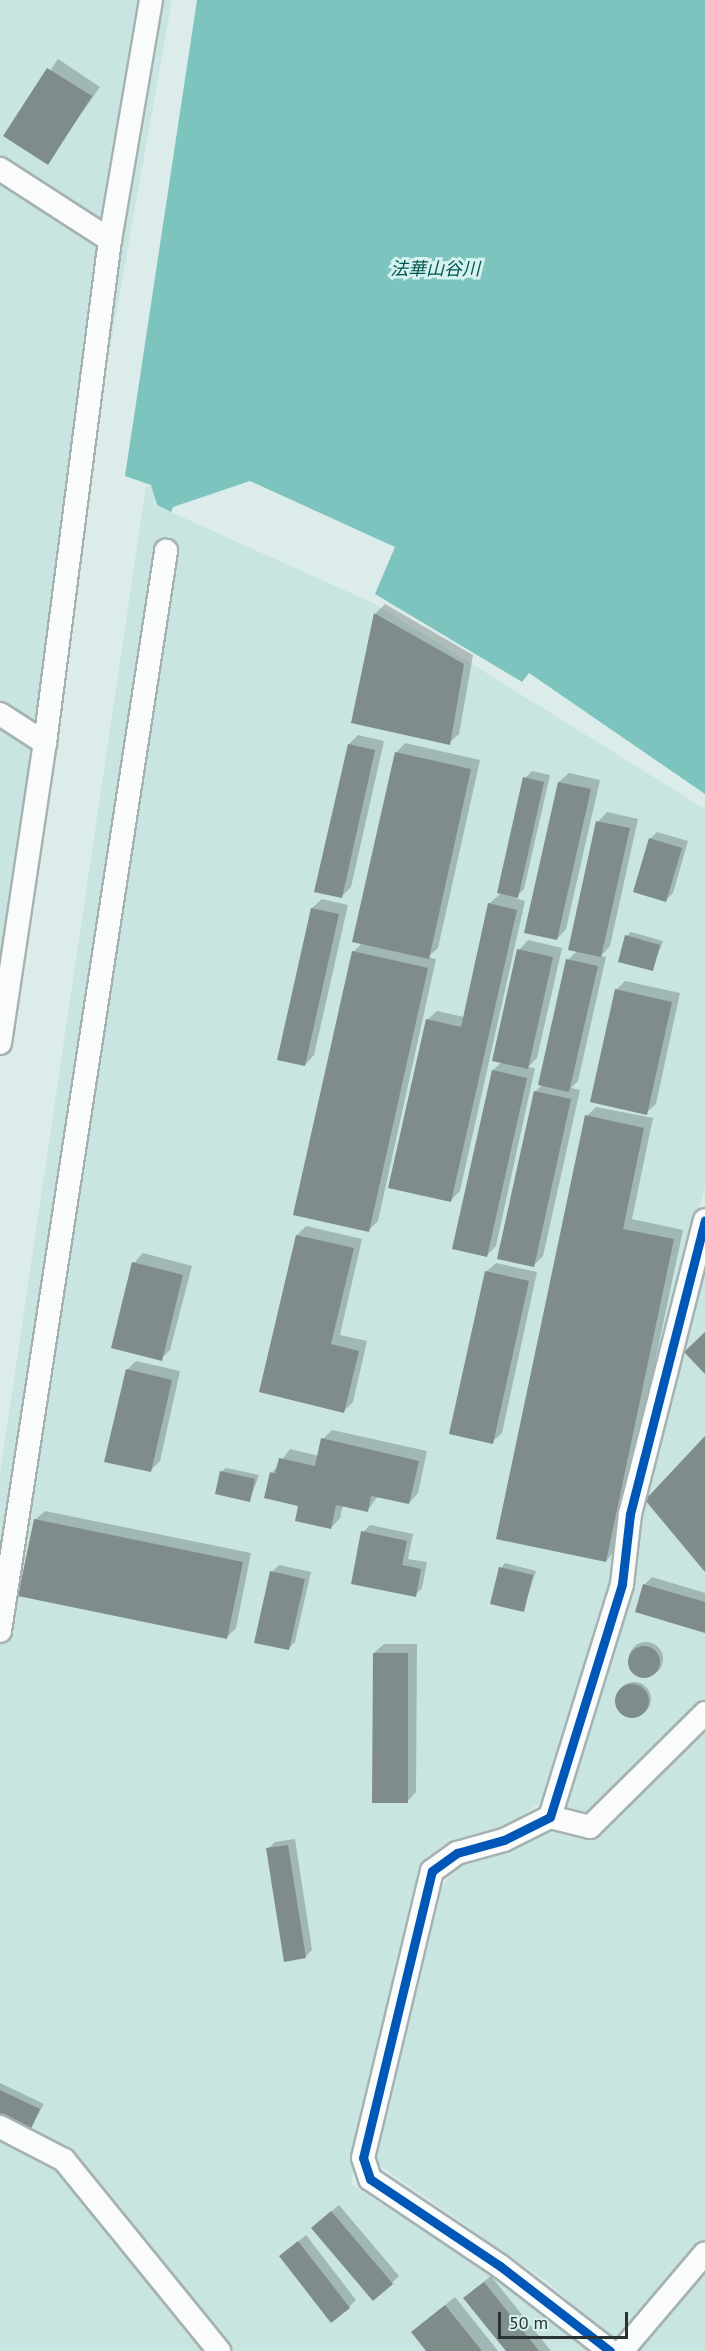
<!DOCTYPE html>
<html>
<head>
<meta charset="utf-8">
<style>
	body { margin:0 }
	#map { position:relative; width:705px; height:2351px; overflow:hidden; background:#dbecea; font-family:"PT Sans","Noto Sans JP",sans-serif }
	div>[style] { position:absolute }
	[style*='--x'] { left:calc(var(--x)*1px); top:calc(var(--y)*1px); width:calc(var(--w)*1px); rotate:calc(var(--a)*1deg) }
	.built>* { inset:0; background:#c8e5e2 }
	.water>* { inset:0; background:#7dc3be }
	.shadow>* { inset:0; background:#0003 }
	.round { border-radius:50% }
	.building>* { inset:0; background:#808c8b }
	.roads { filter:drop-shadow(2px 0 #a6b2b1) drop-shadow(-2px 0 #a6b2b1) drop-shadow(0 2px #a6b2b1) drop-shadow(0 -2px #a6b2b1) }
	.minor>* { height:22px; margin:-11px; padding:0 11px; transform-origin:11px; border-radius:11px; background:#fafcfc }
	.cycleway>* { height:9px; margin:-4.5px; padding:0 4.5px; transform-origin:4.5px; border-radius:4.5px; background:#0057b8 }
	span { translate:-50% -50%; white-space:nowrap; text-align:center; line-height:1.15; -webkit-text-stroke:6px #d5f2ef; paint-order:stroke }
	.water-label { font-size:18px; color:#005652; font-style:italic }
	.scale { position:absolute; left:498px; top:2312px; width:130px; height:27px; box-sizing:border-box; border:3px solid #293433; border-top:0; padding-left:8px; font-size:18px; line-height:21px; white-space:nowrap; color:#293433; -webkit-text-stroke:4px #d5f2ef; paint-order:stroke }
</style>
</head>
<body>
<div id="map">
	<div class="built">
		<div style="clip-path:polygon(0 0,172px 0,0 967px)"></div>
		<div style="clip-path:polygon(146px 486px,152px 486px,155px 505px,375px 604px,705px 809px,705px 1186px,617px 1521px,612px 1574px,549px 1797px,510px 1823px,428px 1855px,416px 1887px,351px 2184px,472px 2262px,590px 2351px,0 2351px,0 1474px)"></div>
		<div style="clip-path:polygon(705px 1225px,705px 2351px,625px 2351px,550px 2284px,379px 2165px,373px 2151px,437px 1898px,453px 1868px,509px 1851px,561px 1817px,626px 1589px,631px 1527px)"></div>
	</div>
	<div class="water">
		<div style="clip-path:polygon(197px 0,705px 0,705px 794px,529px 673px,522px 682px,375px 594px,395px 547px,250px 481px,173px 507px,171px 512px,157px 505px,151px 485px,125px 476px)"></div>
	</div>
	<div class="shadow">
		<div style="clip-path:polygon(58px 59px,100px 87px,47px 163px,6px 136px)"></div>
		<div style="clip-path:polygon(385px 604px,473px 655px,459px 734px,449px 743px,353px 722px,376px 613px)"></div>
		<div style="clip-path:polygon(358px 735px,384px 741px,351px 887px,341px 897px,349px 744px)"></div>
		<div style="clip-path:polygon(405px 743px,480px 760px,438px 948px,428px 957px,436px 959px,378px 1221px,368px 1231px,353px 952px,362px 943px,396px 753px)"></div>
		<div style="clip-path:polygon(532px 771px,550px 775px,524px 889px,515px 898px,525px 901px,460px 1191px,451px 1200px,427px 1020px,437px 1011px,464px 1017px,489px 904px,501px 893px,525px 778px)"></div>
		<div style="clip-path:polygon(569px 773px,600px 780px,566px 929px,557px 939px,559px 782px)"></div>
		<div style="clip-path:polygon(607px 812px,638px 819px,610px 946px,601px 956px,606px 957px,578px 1081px,571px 1088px,580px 1090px,543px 1256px,533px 1266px,535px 1092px,543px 1084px,568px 960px,577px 951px,598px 822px)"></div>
		<div style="clip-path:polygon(657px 832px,688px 841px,673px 893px,666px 900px,650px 839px)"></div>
		<div style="clip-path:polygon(322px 899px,348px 905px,314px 1055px,305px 1065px,312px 908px)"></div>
		<div style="clip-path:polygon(631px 932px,663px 941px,652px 970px,627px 936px)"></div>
		<div style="clip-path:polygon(528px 940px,562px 948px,537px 1058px,528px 1067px,535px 1068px,496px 1246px,487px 1255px,493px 1070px,502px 1062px,519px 950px)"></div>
		<div style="clip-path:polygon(625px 981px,680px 993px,656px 1104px,646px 1113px,616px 990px)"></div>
		<div style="clip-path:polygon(596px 1107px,653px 1118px,632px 1219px,683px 1230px,615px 1551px,606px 1561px,587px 1116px)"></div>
		<div style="clip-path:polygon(306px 1226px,362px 1239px,340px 1335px,367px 1341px,353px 1402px,344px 1411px,297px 1235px)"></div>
		<div style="clip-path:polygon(143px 1253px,192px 1266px,170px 1350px,161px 1359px,134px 1263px)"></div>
		<div style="clip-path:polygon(496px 1263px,537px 1272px,502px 1433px,492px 1442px,486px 1272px)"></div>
		<div style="clip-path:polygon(136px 1361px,180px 1371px,160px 1461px,150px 1471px,127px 1370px)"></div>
		<div style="clip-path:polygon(332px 1430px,427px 1451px,418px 1493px,409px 1503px,378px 1496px,367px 1511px,343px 1505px,340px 1518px,331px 1528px,300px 1505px,272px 1473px,290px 1449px,319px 1456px,323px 1439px)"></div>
		<div style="clip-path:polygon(226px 1468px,259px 1475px,250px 1500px,221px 1472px)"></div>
		<div style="clip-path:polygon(45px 1511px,251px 1553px,236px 1628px,227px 1637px,35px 1520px)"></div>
		<div style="clip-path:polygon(370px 1525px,413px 1534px,408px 1559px,427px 1562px,422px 1588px,415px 1595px,363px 1532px)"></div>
		<div style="clip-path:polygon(505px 1563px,536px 1571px,523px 1610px,501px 1568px)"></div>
		<div style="clip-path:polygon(279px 1565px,311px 1572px,295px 1642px,288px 1649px,272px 1572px)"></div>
		<div style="clip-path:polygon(652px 1577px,705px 1593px,705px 1631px,637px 1611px,645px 1584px)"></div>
		<div class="round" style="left:629px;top:1642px;width:34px;height:34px"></div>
		<div style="clip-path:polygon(384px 1644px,417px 1644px,416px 1792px,407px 1802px,374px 1653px)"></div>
		<div class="round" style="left:617px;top:1682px;width:34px;height:34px"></div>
		<div style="clip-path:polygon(295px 1839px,312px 1950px,305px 1957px,268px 1849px,275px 1842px)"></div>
		<div style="clip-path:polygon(0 2083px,44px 2104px,30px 2129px,0 2115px)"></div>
		<div style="clip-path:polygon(339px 2205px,399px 2276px,392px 2283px,320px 2221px)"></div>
		<div style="clip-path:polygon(306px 2235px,356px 2300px,349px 2307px,281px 2256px)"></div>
		<div style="clip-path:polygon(491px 2276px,551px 2351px,508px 2351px,472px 2291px)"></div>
		<div style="clip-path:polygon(455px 2297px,498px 2351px,428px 2351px,423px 2323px)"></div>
	</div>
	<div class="building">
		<div style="clip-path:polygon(47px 68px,92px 96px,48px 165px,3px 136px)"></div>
		<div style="clip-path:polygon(374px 613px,464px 664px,450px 745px,351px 723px)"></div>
		<div style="clip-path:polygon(348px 744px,375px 750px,342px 898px,314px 892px)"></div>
		<div style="clip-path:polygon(395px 752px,471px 769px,429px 959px,352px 942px)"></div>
		<div style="clip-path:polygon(523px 777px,544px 782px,518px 898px,497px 893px)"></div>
		<div style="clip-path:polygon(558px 782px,591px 789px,557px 940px,524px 933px)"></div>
		<div style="clip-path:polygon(596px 821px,630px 828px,601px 957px,568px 950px)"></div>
		<div style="clip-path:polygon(649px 838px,682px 848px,666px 902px,633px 892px)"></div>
		<div style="clip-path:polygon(488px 903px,517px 910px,451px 1202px,388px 1188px,426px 1019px,461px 1027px)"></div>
		<div style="clip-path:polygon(311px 908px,339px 914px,305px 1066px,277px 1060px)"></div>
		<div style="clip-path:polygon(625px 935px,660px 945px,653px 971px,618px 962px)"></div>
		<div style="clip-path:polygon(517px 949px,553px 957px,528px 1069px,492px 1061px)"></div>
		<div style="clip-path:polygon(352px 951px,428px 968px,369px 1232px,293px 1215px)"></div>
		<div style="clip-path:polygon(566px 959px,598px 966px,569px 1092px,538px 1085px)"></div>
		<div style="clip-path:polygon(615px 989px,672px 1002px,647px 1115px,590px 1102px)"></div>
		<div style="clip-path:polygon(492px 1070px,527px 1078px,487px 1257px,452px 1249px)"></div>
		<div style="clip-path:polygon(534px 1091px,571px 1099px,534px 1267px,497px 1259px)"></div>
		<div style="clip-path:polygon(585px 1115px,644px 1128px,623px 1229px,674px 1239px,606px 1562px,496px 1539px)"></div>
		<div style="clip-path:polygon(296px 1235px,354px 1248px,331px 1344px,359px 1351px,344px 1413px,259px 1392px)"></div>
		<div style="clip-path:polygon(132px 1262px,183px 1275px,162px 1361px,111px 1348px)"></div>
		<div style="clip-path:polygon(485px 1271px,529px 1281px,493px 1444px,449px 1434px)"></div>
		<div style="clip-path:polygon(705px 1332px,705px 1374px,684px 1352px)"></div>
		<div style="clip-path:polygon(126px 1369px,172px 1380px,151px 1472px,104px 1462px)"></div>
		<div style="clip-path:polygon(705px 1436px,705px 1572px,645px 1500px)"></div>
		<div style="clip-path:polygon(321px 1438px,419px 1461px,409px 1504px,371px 1496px,368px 1512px,336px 1505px,331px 1529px,295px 1521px,298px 1506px,264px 1498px,270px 1472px,275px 1474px,279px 1458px,315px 1466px)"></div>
		<div style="clip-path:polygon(220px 1471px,255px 1479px,250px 1502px,215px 1494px)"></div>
		<div style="clip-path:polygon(34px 1519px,243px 1562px,227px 1639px,18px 1596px)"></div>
		<div style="clip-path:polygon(361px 1531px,407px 1541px,402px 1565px,421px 1569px,416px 1597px,351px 1584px)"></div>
		<div style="clip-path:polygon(499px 1567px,533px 1575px,524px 1612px,490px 1604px)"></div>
		<div style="clip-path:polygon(270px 1571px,305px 1579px,289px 1650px,254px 1643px)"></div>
		<div style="clip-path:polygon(643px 1584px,705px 1602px,705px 1633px,635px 1612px)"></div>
		<div class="round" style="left:628px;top:1646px;width:32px;height:32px"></div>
		<div style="clip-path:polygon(373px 1653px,408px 1653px,408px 1803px,372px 1803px)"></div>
		<div class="round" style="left:615px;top:1684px;width:34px;height:34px"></div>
		<div style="clip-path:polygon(288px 1845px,306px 1958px,284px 1962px,266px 1848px)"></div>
		<div style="clip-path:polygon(0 2090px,40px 2109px,30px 2131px,0 2117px)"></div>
		<div style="clip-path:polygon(331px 2211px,393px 2284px,373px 2301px,311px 2228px)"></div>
		<div style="clip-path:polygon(298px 2241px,350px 2308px,331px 2323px,279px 2256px)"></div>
		<div style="clip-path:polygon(484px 2282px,539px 2351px,506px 2351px,463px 2298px)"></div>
		<div style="clip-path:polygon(445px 2305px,482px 2351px,426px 2351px,411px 2332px)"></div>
	</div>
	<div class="roads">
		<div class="minor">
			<div style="--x:0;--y:169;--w:131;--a:32.8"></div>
			<div style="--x:0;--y:714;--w:54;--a:32.8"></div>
			<div style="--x:0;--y:1043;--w:303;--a:-81.5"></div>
			<div style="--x:45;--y:743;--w:507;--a:-82.64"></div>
			<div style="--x:110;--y:240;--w:243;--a:-80.3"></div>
			<div style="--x:0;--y:1631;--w:1093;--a:-81.26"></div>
			<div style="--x:550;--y:1817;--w:41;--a:14"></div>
			<div style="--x:590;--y:1827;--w:162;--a:-44.7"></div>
			<div style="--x:0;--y:2127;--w:72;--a:27.3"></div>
			<div style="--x:64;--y:2160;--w:246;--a:50.9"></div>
			<div style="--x:610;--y:2351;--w:139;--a:-142.3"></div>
			<div style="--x:500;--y:2266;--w:156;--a:-146.2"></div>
			<div style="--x:370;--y:2179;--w:22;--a:-108"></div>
			<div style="--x:363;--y:2158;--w:295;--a:-76.5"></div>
			<div style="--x:432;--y:1871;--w:31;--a:-36"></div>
			<div style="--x:457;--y:1853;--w:49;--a:-15.5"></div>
			<div style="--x:504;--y:1840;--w:51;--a:-26.6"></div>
			<div style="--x:550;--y:1817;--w:244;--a:-72.8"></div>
			<div style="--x:622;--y:1584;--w:70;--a:-83.5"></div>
			<div style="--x:630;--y:1514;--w:303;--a:-75.7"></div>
			<div style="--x:622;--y:2351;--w:128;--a:-49.7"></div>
		</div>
	</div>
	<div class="cycleway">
		<div style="--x:610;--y:2351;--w:139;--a:-142.3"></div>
		<div style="--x:500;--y:2266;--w:156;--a:-146.2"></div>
		<div style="--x:370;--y:2179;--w:22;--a:-108"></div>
		<div style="--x:363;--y:2158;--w:295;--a:-76.5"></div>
		<div style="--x:432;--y:1871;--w:31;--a:-36"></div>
		<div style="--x:457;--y:1853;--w:49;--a:-15.5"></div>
		<div style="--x:504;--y:1840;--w:51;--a:-26.6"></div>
		<div style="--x:550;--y:1817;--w:244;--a:-72.8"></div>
		<div style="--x:622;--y:1584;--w:70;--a:-83.5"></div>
		<div style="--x:630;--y:1514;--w:303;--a:-75.7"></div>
	</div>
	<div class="water-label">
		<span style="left:435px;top:269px">法華山谷川</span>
	</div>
	<div class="scale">50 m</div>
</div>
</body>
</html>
